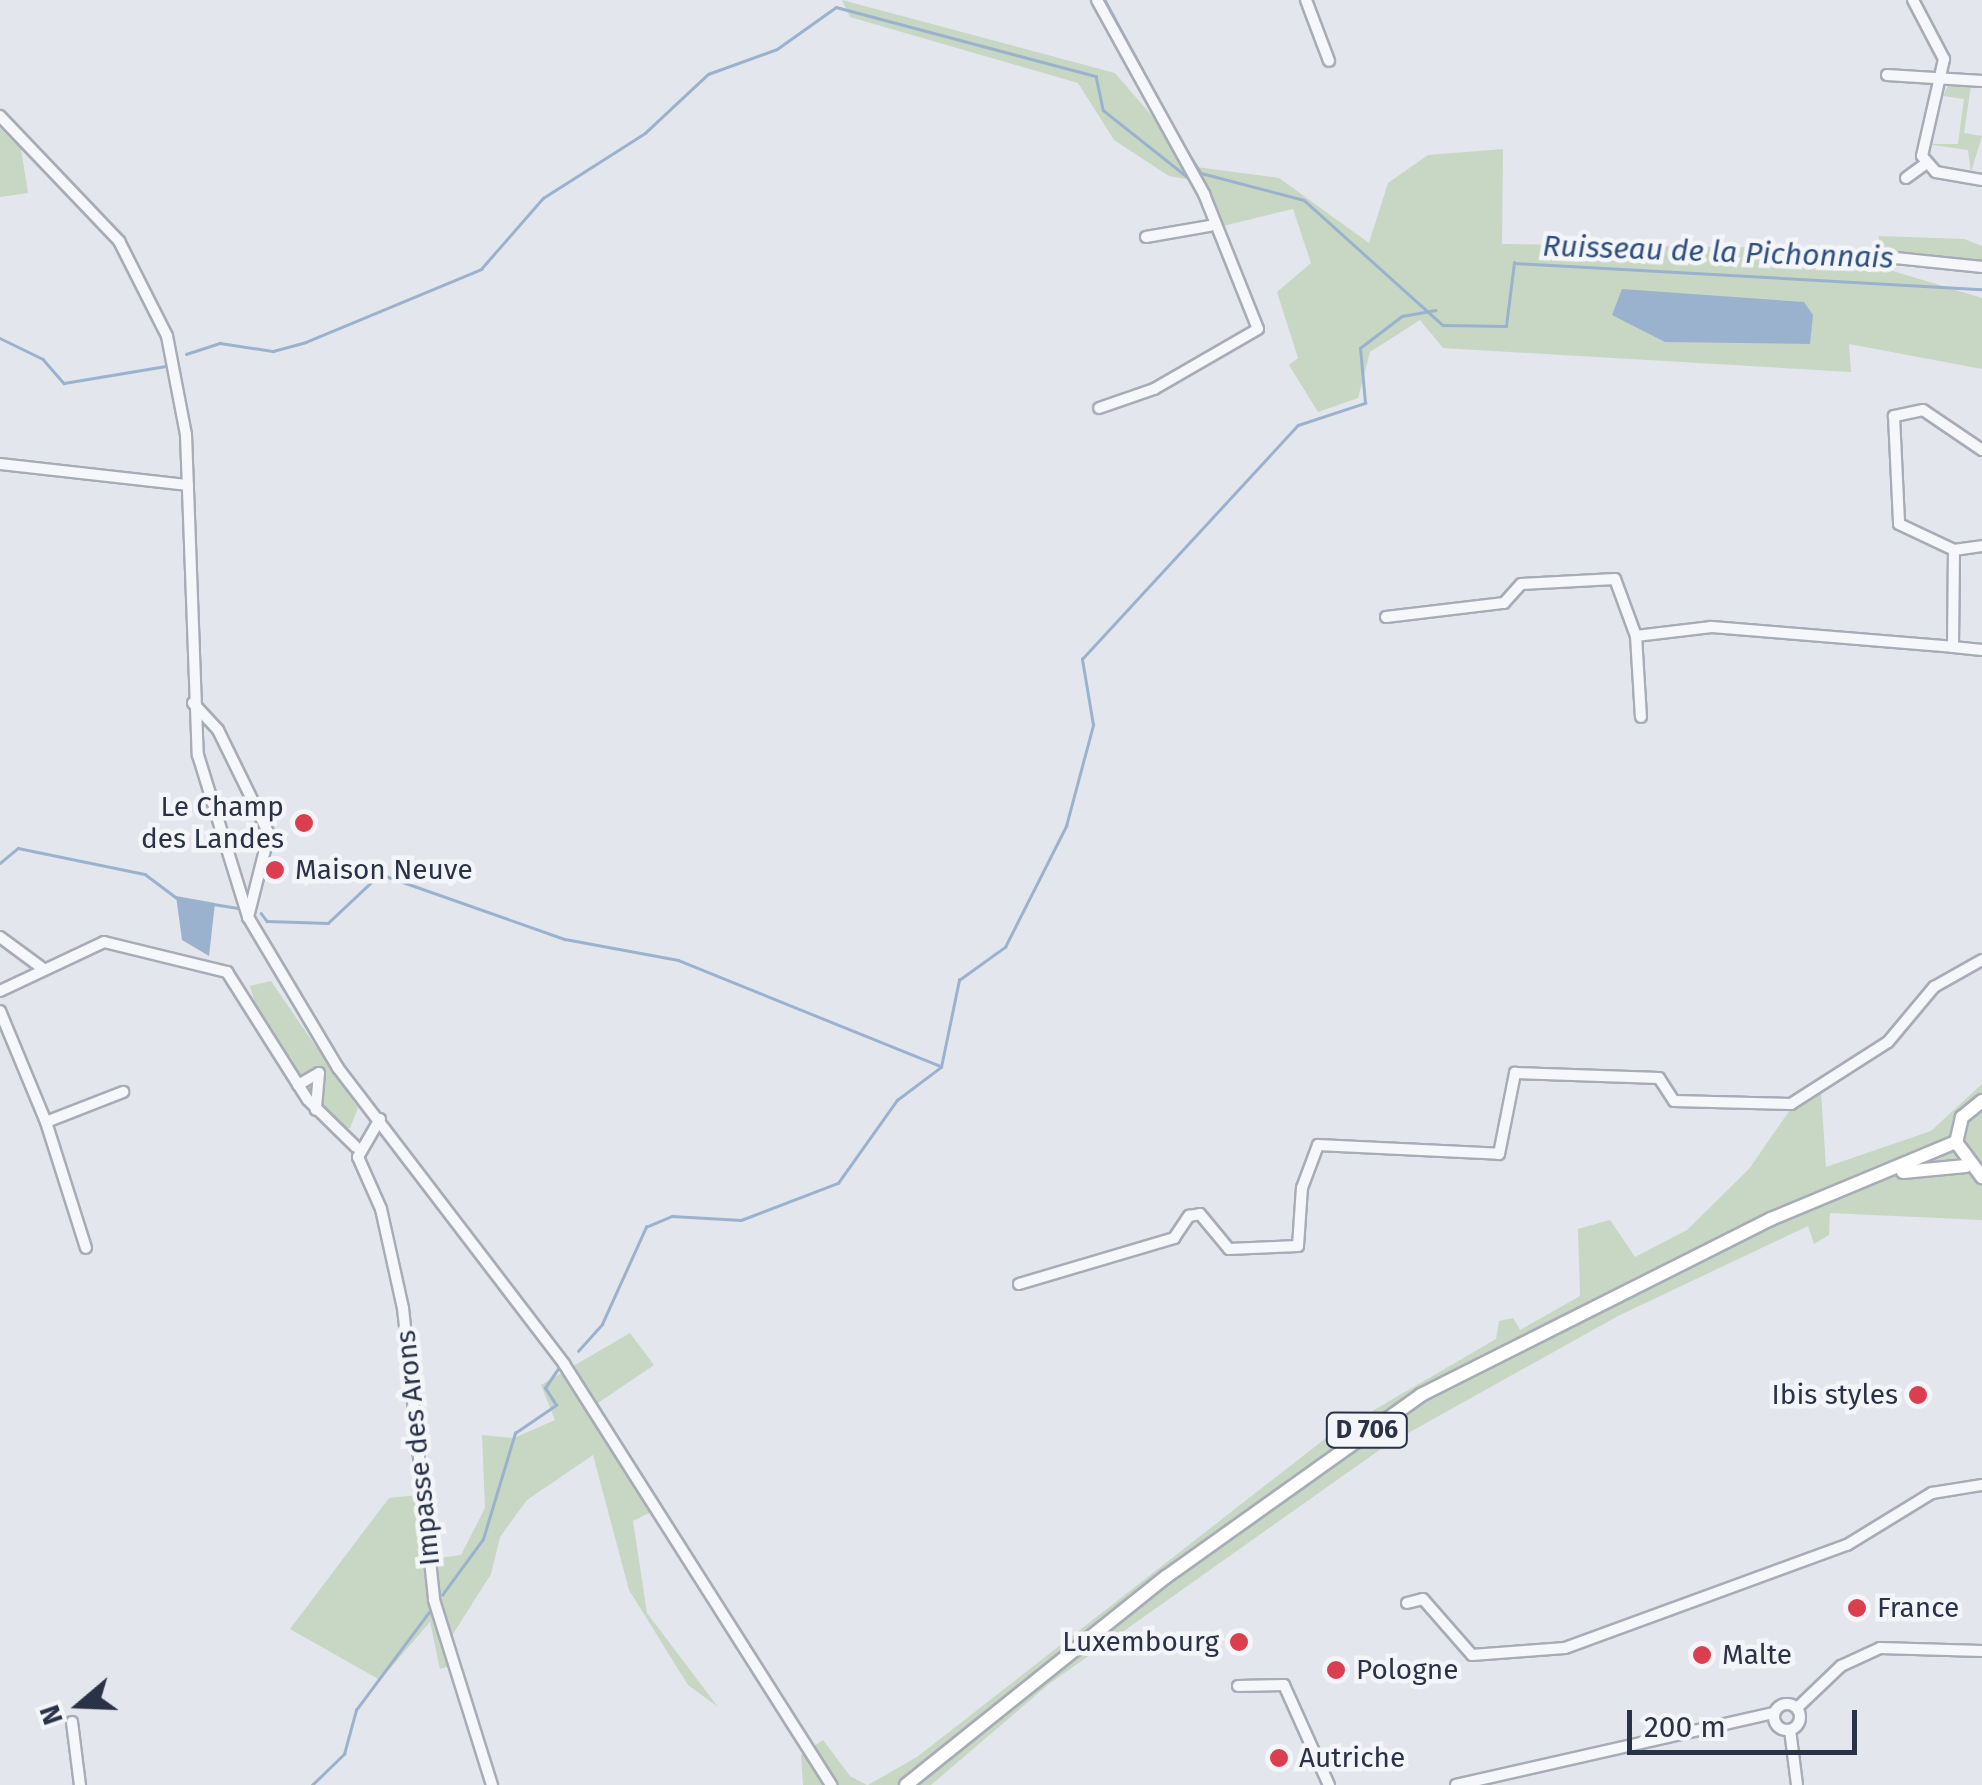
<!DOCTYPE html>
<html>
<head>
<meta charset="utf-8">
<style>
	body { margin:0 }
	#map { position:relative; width:1982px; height:1785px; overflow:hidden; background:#e3e6ec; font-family:"Fira Sans",sans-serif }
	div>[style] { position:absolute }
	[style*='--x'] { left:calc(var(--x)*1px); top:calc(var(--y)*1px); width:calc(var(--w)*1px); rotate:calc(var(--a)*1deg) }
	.green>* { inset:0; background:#c7d7c3 }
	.water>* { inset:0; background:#9bb2cf }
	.stream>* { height:2.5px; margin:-1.25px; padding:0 1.25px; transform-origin:1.25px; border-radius:1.25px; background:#9bb2cf }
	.roads { filter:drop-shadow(2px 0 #a7acb7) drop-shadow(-2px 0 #a7acb7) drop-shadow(0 2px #a7acb7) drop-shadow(0 -2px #a7acb7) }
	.minor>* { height:10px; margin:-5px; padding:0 5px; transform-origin:5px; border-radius:5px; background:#f6f7fa }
	.minor>.ring { margin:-5px; padding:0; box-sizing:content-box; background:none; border:10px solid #f6f7fa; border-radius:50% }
	.major>* { height:12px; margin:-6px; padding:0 6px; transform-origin:6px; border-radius:6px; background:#fff }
	.dots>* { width:28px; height:28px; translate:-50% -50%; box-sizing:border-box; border:5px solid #f3f5f9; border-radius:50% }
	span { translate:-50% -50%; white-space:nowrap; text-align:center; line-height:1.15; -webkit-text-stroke:9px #f3f5f9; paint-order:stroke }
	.shield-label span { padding:2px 8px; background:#f3f5f9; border:2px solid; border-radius:8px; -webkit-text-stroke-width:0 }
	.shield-label { font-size:25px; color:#293246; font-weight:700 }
	.poi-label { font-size:28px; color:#293246 }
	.right { translate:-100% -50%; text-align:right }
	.left { translate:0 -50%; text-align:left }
	.street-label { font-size:28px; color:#293246 }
	.water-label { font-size:30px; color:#2f4f7e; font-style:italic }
	.north { position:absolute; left:30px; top:1655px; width:100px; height:100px; -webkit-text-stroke:8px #f3f5f9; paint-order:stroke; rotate:251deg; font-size:28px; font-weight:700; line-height:40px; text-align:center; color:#293246 }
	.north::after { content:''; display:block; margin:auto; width:35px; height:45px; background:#293246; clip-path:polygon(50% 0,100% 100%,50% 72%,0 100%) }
	.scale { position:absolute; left:1627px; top:1710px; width:230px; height:45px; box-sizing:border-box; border:5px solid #293246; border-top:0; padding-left:12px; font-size:30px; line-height:35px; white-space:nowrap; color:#293246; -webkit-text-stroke:8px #f3f5f9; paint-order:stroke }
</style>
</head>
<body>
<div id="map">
	<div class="green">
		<div style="clip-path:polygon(842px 0,1115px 73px,1196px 167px,1279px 178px,1369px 243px,1388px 183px,1428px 155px,1503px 149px,1502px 244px,1795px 248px,1863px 262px,1982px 298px,1982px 369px,1849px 344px,1851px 372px,1443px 348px,1420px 320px,1370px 352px,1358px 398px,1318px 412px,1289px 365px,1298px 358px,1277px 292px,1311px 263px,1293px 209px,1223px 226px,1202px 182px,1169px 176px,1114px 140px,1078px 83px,850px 17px)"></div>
		<div style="clip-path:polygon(1948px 85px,1971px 85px,1964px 133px,1982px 136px,1971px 172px,1968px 150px,1926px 144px,1958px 144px,1964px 99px,1943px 96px)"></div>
		<div style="clip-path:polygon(0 128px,21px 149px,28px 193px,0 197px)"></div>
		<div style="clip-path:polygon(1879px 236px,1964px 239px,1982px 246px,1982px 264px,1878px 251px)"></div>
		<div style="clip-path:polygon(271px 981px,358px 1108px,350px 1128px,337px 1128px,307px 1091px,257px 1011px,250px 986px)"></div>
		<div style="clip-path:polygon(1982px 1084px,1982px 1220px,1830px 1213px,1829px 1235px,1814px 1244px,1808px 1226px,1618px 1316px,1385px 1446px,1049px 1684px,931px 1785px,868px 1785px,917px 1757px,1326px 1438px,1496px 1339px,1499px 1321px,1513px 1318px,1520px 1330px,1580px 1296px,1578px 1229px,1610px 1220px,1635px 1257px,1687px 1230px,1749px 1169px,1792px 1107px,1821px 1092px,1826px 1167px,1931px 1131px)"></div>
		<div style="clip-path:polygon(630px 1333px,654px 1365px,598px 1403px,663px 1506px,633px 1521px,647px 1613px,718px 1707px,688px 1685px,629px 1590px,593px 1455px,527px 1500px,500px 1537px,491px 1574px,453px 1634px,453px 1665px,440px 1669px,430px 1622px,380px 1680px,290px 1629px,389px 1498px,418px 1495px,426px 1560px,461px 1555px,485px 1508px,482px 1435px,514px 1438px,555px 1420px,541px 1385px)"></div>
		<div style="clip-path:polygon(823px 1740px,850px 1776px,867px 1785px,803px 1785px,801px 1755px)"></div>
	</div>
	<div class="water">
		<div style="clip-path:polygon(1622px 289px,1804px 302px,1813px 315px,1810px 344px,1665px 342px,1612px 315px)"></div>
		<div style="clip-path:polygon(176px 896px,215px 903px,209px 956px,182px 940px)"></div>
	</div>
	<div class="stream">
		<div style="--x:1105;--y:0;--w:112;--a:61.8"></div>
		<div style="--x:1178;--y:137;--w:43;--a:57.4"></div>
		<div style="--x:1201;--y:173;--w:106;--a:14.7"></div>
		<div style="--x:1304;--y:200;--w:187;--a:42"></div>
		<div style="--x:1443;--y:325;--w:63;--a:0.9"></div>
		<div style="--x:1506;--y:326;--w:64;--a:-82.8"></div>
		<div style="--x:1514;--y:263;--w:469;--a:3.2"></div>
		<div style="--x:0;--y:338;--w:48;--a:26"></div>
		<div style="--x:43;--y:359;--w:32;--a:49"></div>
		<div style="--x:64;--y:383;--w:103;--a:-9.5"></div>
		<div style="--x:186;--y:354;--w:36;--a:-18"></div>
		<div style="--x:220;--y:343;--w:54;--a:8.6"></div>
		<div style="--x:273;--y:351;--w:34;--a:-15"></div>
		<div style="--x:306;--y:342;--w:190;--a:-22.6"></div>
		<div style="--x:481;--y:269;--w:94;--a:-48.9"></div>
		<div style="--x:543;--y:198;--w:121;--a:-32.5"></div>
		<div style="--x:645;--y:133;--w:86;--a:-43.1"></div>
		<div style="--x:708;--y:74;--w:73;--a:-19.9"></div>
		<div style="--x:777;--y:49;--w:72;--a:-35.4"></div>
		<div style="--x:836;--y:7;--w:269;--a:14.9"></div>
		<div style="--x:1096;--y:76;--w:35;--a:78"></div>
		<div style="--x:1103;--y:110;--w:111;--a:38.4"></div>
		<div style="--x:0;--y:863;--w:23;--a:-40"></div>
		<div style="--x:18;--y:848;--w:130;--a:11.6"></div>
		<div style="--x:145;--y:874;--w:39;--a:37"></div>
		<div style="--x:213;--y:904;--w:25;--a:9"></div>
		<div style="--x:261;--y:913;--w:10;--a:53"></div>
		<div style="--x:267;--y:921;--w:61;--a:1.9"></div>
		<div style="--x:328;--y:923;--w:71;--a:-43.3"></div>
		<div style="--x:380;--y:874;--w:196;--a:19.4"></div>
		<div style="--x:565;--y:939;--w:115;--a:10.5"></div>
		<div style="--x:678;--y:960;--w:283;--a:22"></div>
		<div style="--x:578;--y:1351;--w:36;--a:-48"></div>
		<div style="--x:602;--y:1324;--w:107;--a:-65.6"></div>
		<div style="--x:646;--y:1227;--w:28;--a:-23"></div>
		<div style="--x:672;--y:1216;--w:69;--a:3.3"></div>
		<div style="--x:741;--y:1220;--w:104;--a:-20.9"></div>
		<div style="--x:838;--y:1183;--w:102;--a:-54.6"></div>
		<div style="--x:897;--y:1100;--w:55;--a:-36.9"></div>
		<div style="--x:941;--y:1067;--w:89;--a:-78.3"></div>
		<div style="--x:959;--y:980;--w:57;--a:-35.7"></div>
		<div style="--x:1005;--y:947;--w:136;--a:-63.2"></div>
		<div style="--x:1066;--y:826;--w:105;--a:-75"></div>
		<div style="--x:1093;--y:725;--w:67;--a:-99.5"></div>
		<div style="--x:1082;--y:659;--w:318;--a:-47.3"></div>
		<div style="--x:1298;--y:425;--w:71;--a:-18.2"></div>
		<div style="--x:1365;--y:403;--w:55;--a:-95.2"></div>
		<div style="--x:1360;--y:348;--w:53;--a:-37.3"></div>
		<div style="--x:1402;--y:316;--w:34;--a:-10"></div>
		<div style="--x:442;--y:1595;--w:69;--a:-53.8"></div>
		<div style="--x:483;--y:1539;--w:111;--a:-73.2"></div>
		<div style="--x:515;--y:1433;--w:50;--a:-34.3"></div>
		<div style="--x:556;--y:1405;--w:20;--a:-123"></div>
		<div style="--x:545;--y:1388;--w:23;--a:-56"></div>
		<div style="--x:312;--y:1785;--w:45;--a:-44.1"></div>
		<div style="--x:344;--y:1754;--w:46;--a:-74.7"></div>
		<div style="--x:356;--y:1710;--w:122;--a:-53.3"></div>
	</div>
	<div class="roads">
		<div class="minor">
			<div style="--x:1097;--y:0;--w:222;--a:61.1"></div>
			<div style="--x:1204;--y:194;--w:145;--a:68.2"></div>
			<div style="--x:1258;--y:329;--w:120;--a:150"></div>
			<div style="--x:1154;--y:389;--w:58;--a:160.9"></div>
			<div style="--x:1306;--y:0;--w:65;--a:69.3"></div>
			<div style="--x:1913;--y:0;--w:67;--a:62.3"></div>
			<div style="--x:1944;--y:59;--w:99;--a:102.8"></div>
			<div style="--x:1922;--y:156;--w:21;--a:49"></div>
			<div style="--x:1936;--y:172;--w:47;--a:9.9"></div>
			<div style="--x:1887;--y:75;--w:95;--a:3.6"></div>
			<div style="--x:0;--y:116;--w:173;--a:46.4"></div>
			<div style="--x:119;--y:241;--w:106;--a:63.2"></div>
			<div style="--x:167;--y:336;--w:101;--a:79.1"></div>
			<div style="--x:186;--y:435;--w:320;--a:87.9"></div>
			<div style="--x:198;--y:755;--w:170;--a:72.8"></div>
			<div style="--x:248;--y:917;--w:176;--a:59.2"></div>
			<div style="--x:338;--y:1068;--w:372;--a:52.6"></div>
			<div style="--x:564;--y:1364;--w:499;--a:57.6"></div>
			<div style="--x:1906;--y:178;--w:24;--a:-36"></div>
			<div style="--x:1146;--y:237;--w:65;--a:-9.8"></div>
			<div style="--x:1876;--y:256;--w:107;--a:5.9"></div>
			<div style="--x:1982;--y:450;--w:71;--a:-145.9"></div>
			<div style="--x:1923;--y:410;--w:30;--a:168"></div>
			<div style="--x:1894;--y:416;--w:108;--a:87.3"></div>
			<div style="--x:1899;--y:524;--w:61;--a:25.3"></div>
			<div style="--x:1954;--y:550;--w:97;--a:90.6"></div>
			<div style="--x:1953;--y:647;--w:29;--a:6"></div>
			<div style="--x:0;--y:464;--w:189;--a:6.4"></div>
			<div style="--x:1954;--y:550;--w:28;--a:-8"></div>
			<div style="--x:1386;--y:617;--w:119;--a:-6.8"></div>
			<div style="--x:1504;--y:603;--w:25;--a:-48"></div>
			<div style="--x:1521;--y:584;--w:94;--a:-3"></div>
			<div style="--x:1615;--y:579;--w:61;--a:69.8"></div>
			<div style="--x:1636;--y:636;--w:76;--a:-6.8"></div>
			<div style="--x:1711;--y:627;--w:243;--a:4.7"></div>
			<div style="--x:1636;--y:636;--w:81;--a:86.5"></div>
			<div style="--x:193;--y:703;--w:37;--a:47"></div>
			<div style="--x:218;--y:730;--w:116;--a:63.9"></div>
			<div style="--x:269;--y:834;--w:86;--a:104.2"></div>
			<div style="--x:0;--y:937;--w:52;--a:36.4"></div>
			<div style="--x:0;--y:991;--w:115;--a:-25.2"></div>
			<div style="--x:104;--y:942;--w:127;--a:13.7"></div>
			<div style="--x:227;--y:972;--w:151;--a:57.7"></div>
			<div style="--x:308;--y:1100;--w:67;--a:44.4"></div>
			<div style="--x:0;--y:1011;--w:120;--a:67.5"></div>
			<div style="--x:46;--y:1122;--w:83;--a:-21.3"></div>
			<div style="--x:298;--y:1085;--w:24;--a:-30"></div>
			<div style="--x:319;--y:1073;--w:37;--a:95"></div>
			<div style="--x:380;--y:1119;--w:44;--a:120.1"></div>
			<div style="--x:358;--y:1157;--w:57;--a:66.1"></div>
			<div style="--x:381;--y:1209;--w:101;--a:77.5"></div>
			<div style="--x:403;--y:1308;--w:294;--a:83.9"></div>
			<div style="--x:434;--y:1600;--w:194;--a:72.6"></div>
			<div style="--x:46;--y:1122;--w:132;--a:72.4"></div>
			<div style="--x:1019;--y:1284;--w:162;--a:-16.5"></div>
			<div style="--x:1174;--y:1238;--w:27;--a:-56"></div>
			<div style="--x:1189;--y:1216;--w:11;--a:-10"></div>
			<div style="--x:1200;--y:1214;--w:45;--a:50.4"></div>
			<div style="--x:1229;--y:1249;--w:69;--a:-2.5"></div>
			<div style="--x:1298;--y:1246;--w:58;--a:-86.1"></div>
			<div style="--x:1302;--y:1188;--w:46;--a:-69.6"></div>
			<div style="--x:1318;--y:1145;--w:181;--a:2.8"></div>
			<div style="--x:1499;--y:1154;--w:83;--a:-78.8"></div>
			<div style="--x:1515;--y:1073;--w:144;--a:2"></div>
			<div style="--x:1659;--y:1078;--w:27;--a:57"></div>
			<div style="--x:1674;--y:1101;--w:117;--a:1.5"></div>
			<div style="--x:1791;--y:1104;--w:115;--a:-32.6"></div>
			<div style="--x:1888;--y:1042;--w:72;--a:-50.1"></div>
			<div style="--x:1934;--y:987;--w:55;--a:-29.4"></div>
			<div style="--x:1407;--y:1603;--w:16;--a:-14"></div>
			<div style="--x:1423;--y:1599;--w:74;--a:48.8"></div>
			<div style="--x:1472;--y:1655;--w:93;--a:-4.3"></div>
			<div style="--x:1565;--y:1648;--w:300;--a:-20.1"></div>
			<div style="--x:1847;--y:1545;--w:100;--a:-31.5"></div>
			<div style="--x:1932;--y:1493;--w:51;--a:-9.1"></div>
			<div style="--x:1238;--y:1686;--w:46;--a:-1.2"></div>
			<div style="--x:1284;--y:1685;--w:110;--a:65.8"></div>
			<div class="ring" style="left:1774px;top:1704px;width:16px;height:16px"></div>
			<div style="--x:1797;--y:1708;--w:61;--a:-43.7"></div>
			<div style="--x:1841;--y:1666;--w:43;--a:-24.8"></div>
			<div style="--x:1880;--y:1648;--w:102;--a:1.7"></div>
			<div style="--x:72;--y:1722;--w:64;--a:82.8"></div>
			<div style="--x:1790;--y:1730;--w:55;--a:82.7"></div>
			<div style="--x:1456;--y:1785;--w:326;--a:-12.8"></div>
		</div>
		<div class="major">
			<div style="--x:1982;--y:1101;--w:26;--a:141"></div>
			<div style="--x:1962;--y:1117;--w:26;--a:103"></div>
			<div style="--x:1956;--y:1142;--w:44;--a:53.4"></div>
			<div style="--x:1903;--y:1172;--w:63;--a:-5.4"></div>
			<div style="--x:906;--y:1785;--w:333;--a:-38.7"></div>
			<div style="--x:1166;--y:1577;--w:313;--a:-35.5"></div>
			<div style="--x:1421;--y:1395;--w:392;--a:-26.7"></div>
			<div style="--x:1771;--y:1219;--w:200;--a:-22.6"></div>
		</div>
	</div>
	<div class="dots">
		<div style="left:304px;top:823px;background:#da3e4f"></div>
		<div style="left:275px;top:870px;background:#da3e4f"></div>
		<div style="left:1918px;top:1395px;background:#da3e4f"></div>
		<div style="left:1857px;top:1608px;background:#da3e4f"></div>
		<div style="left:1239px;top:1642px;background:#da3e4f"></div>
		<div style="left:1702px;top:1655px;background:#da3e4f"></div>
		<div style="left:1336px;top:1670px;background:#da3e4f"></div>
		<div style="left:1279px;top:1758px;background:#da3e4f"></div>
	</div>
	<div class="shield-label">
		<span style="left:1367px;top:1430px">D 706</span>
	</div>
	<div class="poi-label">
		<span class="right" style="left:284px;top:823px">Le Champ<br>des Landes</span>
		<span class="left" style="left:295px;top:870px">Maison Neuve</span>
		<span class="right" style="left:1898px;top:1395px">Ibis styles</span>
		<span class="left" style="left:1877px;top:1608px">France</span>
		<span class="right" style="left:1219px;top:1642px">Luxembourg</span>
		<span class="left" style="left:1722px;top:1655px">Malte</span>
		<span class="left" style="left:1356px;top:1670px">Pologne</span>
		<span class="left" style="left:1299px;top:1758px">Autriche</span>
	</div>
	<div class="street-label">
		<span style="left:418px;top:1448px;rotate:-96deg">Impasse des Arons</span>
	</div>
	<div class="water-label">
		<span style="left:1718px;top:252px;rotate:2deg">Ruisseau de la Pichonnais</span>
	</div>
	<div class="north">N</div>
	<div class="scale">200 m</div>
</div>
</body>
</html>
